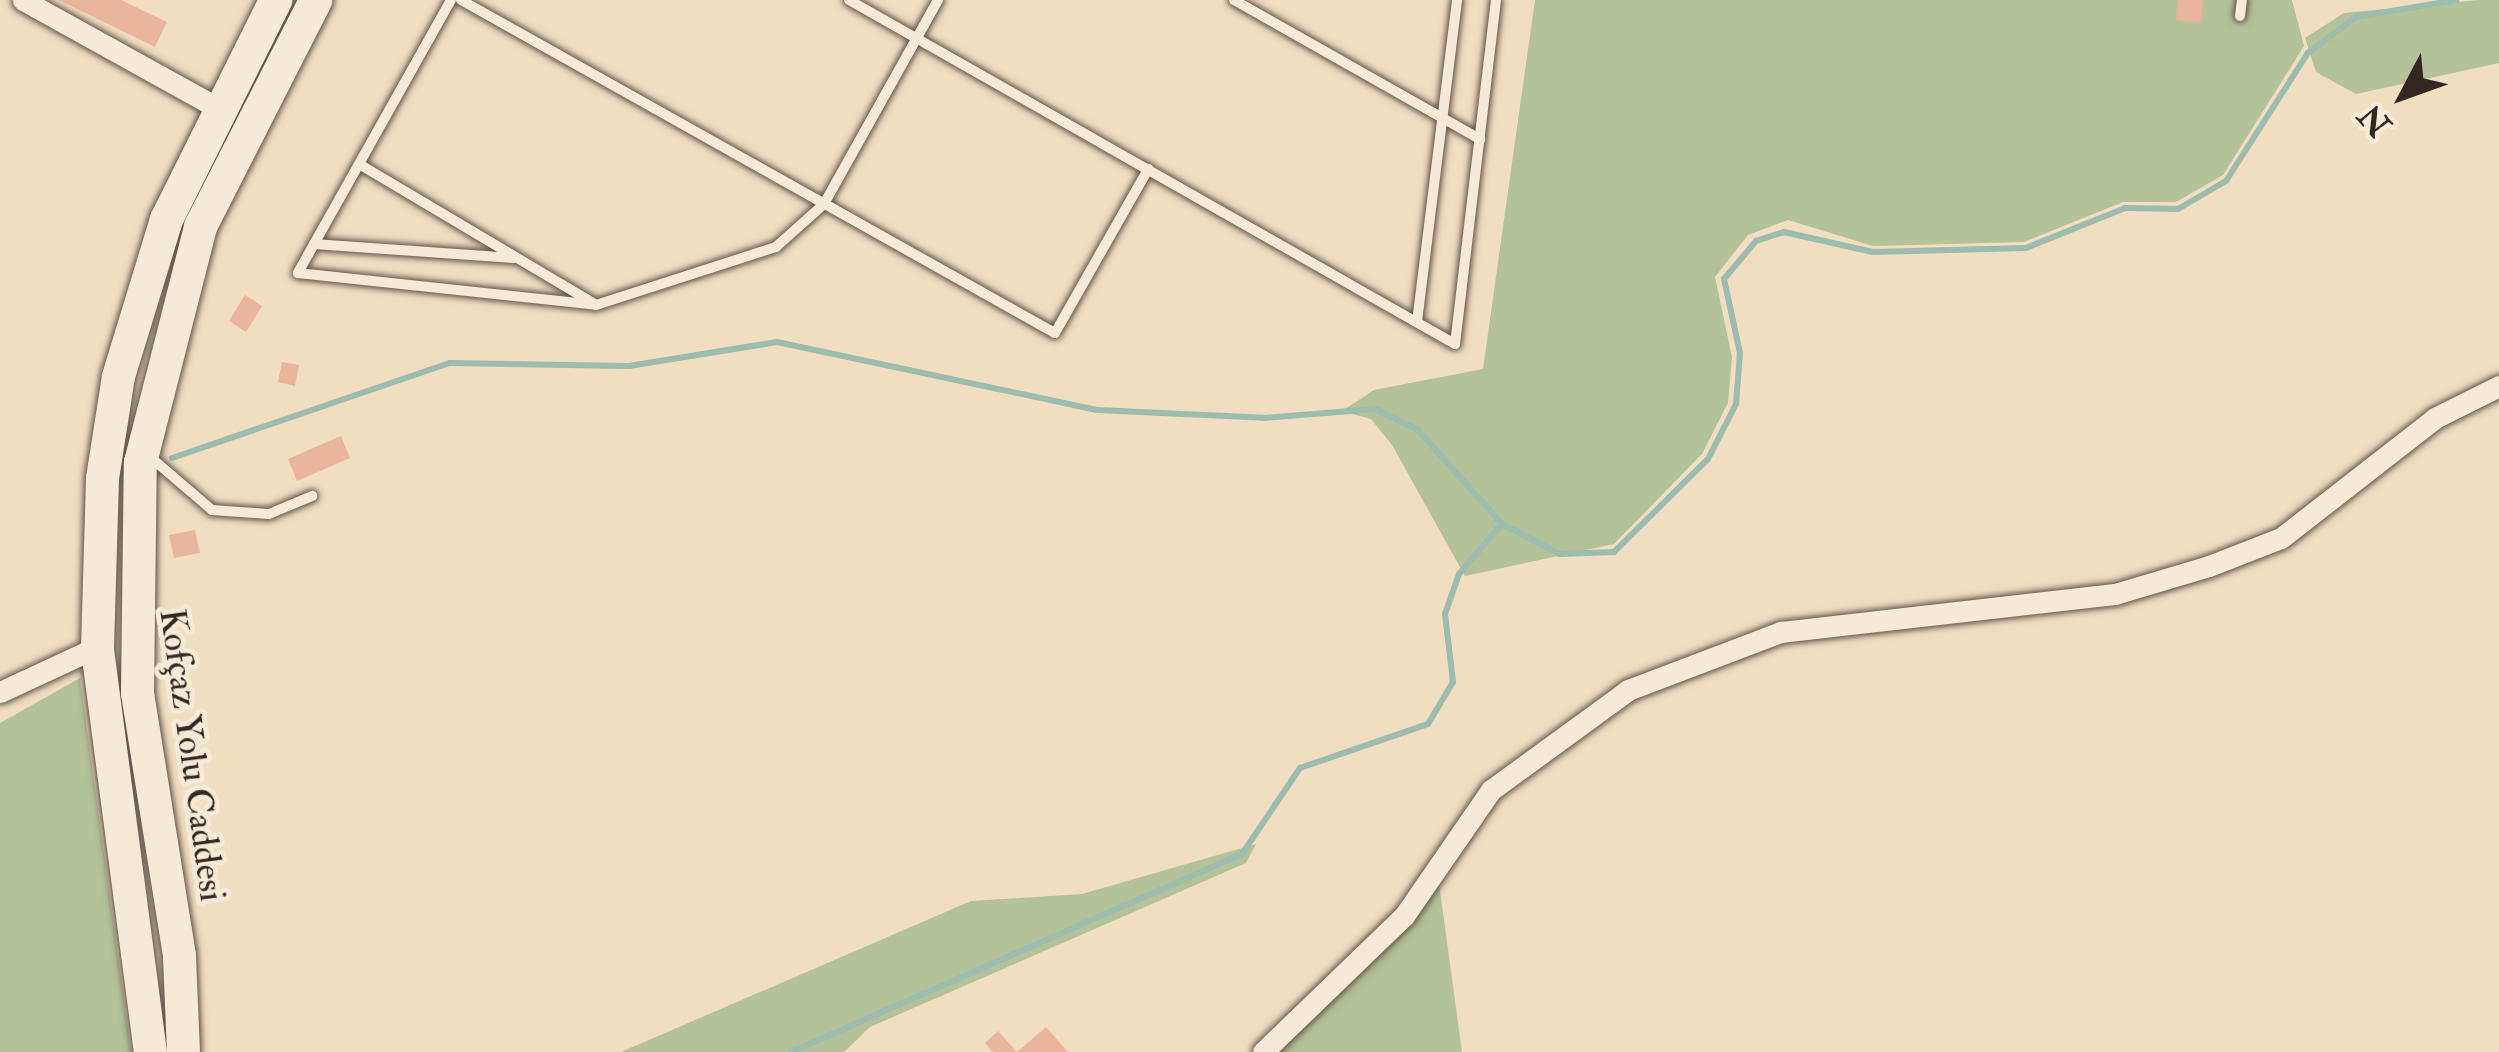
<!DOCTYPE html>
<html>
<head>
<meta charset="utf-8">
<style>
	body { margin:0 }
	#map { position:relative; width:2499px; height:1052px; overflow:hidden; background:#f1ddc0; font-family:"IM FELL Double Pica",serif }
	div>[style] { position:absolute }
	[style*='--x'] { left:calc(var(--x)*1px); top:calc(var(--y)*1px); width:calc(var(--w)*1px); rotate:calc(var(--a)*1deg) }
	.green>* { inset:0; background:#b3c298 }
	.stream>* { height:6px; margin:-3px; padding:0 3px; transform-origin:3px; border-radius:3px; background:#9bbcae }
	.building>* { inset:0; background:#ebb49c }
	.roads { filter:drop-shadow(0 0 3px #62544a) drop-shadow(0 0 3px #62544a) }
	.lane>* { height:10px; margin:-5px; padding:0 5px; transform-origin:5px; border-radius:5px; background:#f6e9d6 }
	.street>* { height:21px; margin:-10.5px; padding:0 10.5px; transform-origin:10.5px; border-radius:10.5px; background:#f6e9d6 }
	.secondary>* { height:33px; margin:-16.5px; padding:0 16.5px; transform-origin:16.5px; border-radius:16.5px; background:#f6e9d6 }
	span { translate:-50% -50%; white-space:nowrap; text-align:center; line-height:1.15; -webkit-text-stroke:10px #f6e9d6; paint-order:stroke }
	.street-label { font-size:36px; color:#332722 }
	.north { position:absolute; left:2343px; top:36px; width:120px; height:120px; -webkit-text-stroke:9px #f6e9d6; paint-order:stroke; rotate:229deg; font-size:33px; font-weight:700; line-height:48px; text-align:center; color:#332722 }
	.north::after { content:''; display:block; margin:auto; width:42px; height:54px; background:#332722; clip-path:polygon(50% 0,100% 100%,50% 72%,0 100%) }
</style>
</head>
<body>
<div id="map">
	<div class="green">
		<i style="clip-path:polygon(1535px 0,2292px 0,2304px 46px,2223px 175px,2176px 202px,2123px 202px,2024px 242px,1873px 246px,1788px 220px,1748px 235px,1715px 277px,1732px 357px,1728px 403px,1702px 454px,1614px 544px,1465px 576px,1392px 445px,1371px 419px,1342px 411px,1374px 390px,1483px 369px)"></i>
		<i style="clip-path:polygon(2479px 0,2499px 0,2499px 63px,2356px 94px,2316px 72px,2305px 38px,2344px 13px)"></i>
		<i style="clip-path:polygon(80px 678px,131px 1052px,0 1052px,0 723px)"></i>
		<i style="clip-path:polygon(1256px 844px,1246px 863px,870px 1027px,844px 1052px,621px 1052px,971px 901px,1082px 894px)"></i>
		<i style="clip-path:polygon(1438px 876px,1462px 1052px,1276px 1052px)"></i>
	</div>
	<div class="stream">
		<i style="--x:172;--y:458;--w:294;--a:-18.9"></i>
		<i style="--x:450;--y:363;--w:179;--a:1"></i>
		<i style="--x:629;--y:366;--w:150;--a:-9.2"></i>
		<i style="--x:777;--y:342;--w:327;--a:12"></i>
		<i style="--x:1097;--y:410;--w:167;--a:2.7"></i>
		<i style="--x:1264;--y:418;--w:111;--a:-4.6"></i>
		<i style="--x:1375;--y:409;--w:48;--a:26"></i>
		<i style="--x:1418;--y:430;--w:126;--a:48.2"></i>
		<i style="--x:791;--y:1052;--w:493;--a:-23.7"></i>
		<i style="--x:1242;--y:854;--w:104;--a:-56"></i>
		<i style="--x:1300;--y:768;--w:135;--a:-19"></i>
		<i style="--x:1428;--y:724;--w:49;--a:-59.2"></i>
		<i style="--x:1453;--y:682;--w:68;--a:-96.7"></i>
		<i style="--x:1445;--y:614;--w:42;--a:-70.7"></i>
		<i style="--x:1459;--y:574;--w:66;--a:-49.3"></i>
		<i style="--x:1502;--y:524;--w:65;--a:27.3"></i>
		<i style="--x:1560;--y:554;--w:54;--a:-2.1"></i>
		<i style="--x:1614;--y:552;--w:132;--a:-44.7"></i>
		<i style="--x:1708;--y:459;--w:62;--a:-63"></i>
		<i style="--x:1736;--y:404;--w:51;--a:-85.5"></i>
		<i style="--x:1740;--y:353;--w:76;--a:-102.2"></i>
		<i style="--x:1724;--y:279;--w:50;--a:-49.9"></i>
		<i style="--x:1756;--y:241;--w:29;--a:-18"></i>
		<i style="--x:1784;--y:232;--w:91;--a:12.7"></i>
		<i style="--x:1873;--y:252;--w:153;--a:-1.5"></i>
		<i style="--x:2026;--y:248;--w:107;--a:-22"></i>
		<i style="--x:2125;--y:208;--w:53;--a:1.1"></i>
		<i style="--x:2178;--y:209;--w:56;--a:-30.3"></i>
		<i style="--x:2226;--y:181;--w:152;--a:-57.4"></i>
		<i style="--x:2308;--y:53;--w:60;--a:-36.9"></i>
		<i style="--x:2356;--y:17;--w:102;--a:-9.6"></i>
	</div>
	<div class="building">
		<i style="clip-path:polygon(59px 0,121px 0,167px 22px,155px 47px)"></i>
		<i style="clip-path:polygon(2178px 0,2203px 0,2201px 23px,2176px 20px)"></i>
		<i style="clip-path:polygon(245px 295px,262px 306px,246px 332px,229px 321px)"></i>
		<i style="clip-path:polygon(282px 362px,299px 365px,295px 386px,278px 382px)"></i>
		<i style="clip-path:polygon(341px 436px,350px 458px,297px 481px,288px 459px)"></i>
		<i style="clip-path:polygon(195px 530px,200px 553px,174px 558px,169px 535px)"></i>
		<i style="clip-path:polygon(1046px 1027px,1068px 1052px,993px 1052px,985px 1043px,998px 1031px,1017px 1052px)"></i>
	</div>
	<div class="roads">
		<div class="lane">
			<i style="--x:451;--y:0;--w:313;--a:119.3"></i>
			<i style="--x:298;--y:273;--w:300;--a:6.1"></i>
			<i style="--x:596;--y:305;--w:189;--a:-17.9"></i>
			<i style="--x:776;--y:247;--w:64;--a:-41.9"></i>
			<i style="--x:824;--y:204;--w:234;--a:-60.8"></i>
			<i style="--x:461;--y:0;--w:681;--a:29.28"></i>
			<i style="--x:1055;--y:333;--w:189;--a:-60.4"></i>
			<i style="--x:849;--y:0;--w:697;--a:29.58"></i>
			<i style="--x:1455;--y:344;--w:346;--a:-83.2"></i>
			<i style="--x:1234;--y:0;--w:283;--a:29.5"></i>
			<i style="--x:2240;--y:16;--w:16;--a:-83"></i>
			<i style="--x:359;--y:164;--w:272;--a:30.7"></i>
			<i style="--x:314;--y:244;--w:200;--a:4"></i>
			<i style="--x:1417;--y:322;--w:324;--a:-82.9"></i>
			<i style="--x:149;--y:456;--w:83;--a:40.6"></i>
			<i style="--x:212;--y:510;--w:57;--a:4"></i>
			<i style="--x:269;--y:514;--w:47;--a:-22.7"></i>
		</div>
		<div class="street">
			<i style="--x:23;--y:0;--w:218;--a:29"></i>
			<i style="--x:0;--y:692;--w:107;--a:-24.9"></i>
			<i style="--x:1263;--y:1052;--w:196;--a:-44"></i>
			<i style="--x:1404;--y:916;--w:153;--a:-55.4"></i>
			<i style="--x:1491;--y:790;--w:170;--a:-36.1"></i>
			<i style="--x:1628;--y:690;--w:164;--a:-20.8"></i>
			<i style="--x:1781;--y:632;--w:336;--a:-6.5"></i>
			<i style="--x:2115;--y:594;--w:98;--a:-16.6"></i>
			<i style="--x:2209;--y:566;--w:77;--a:-21.3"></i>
			<i style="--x:2281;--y:538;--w:195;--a:-37.9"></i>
			<i style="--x:2435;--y:418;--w:72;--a:-26.6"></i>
		</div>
		<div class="secondary">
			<i style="--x:150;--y:1052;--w:408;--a:-97.5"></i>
			<i style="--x:97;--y:647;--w:169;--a:-88.3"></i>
			<i style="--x:102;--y:478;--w:103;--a:-81.1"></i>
			<i style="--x:118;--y:376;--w:164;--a:-73"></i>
			<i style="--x:166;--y:219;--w:245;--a:-63.5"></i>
			<i style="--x:183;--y:1052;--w:97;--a:-92.4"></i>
			<i style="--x:179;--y:955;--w:266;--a:-99.1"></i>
			<i style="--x:137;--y:692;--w:230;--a:-89.3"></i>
			<i style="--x:140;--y:462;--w:244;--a:-75.7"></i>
			<i style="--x:200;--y:226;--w:254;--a:-63"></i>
		</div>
	</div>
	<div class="street-label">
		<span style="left:192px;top:755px;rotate:82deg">Kofçaz Yolu Caddesi</span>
	</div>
	<div class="north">N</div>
</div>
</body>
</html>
